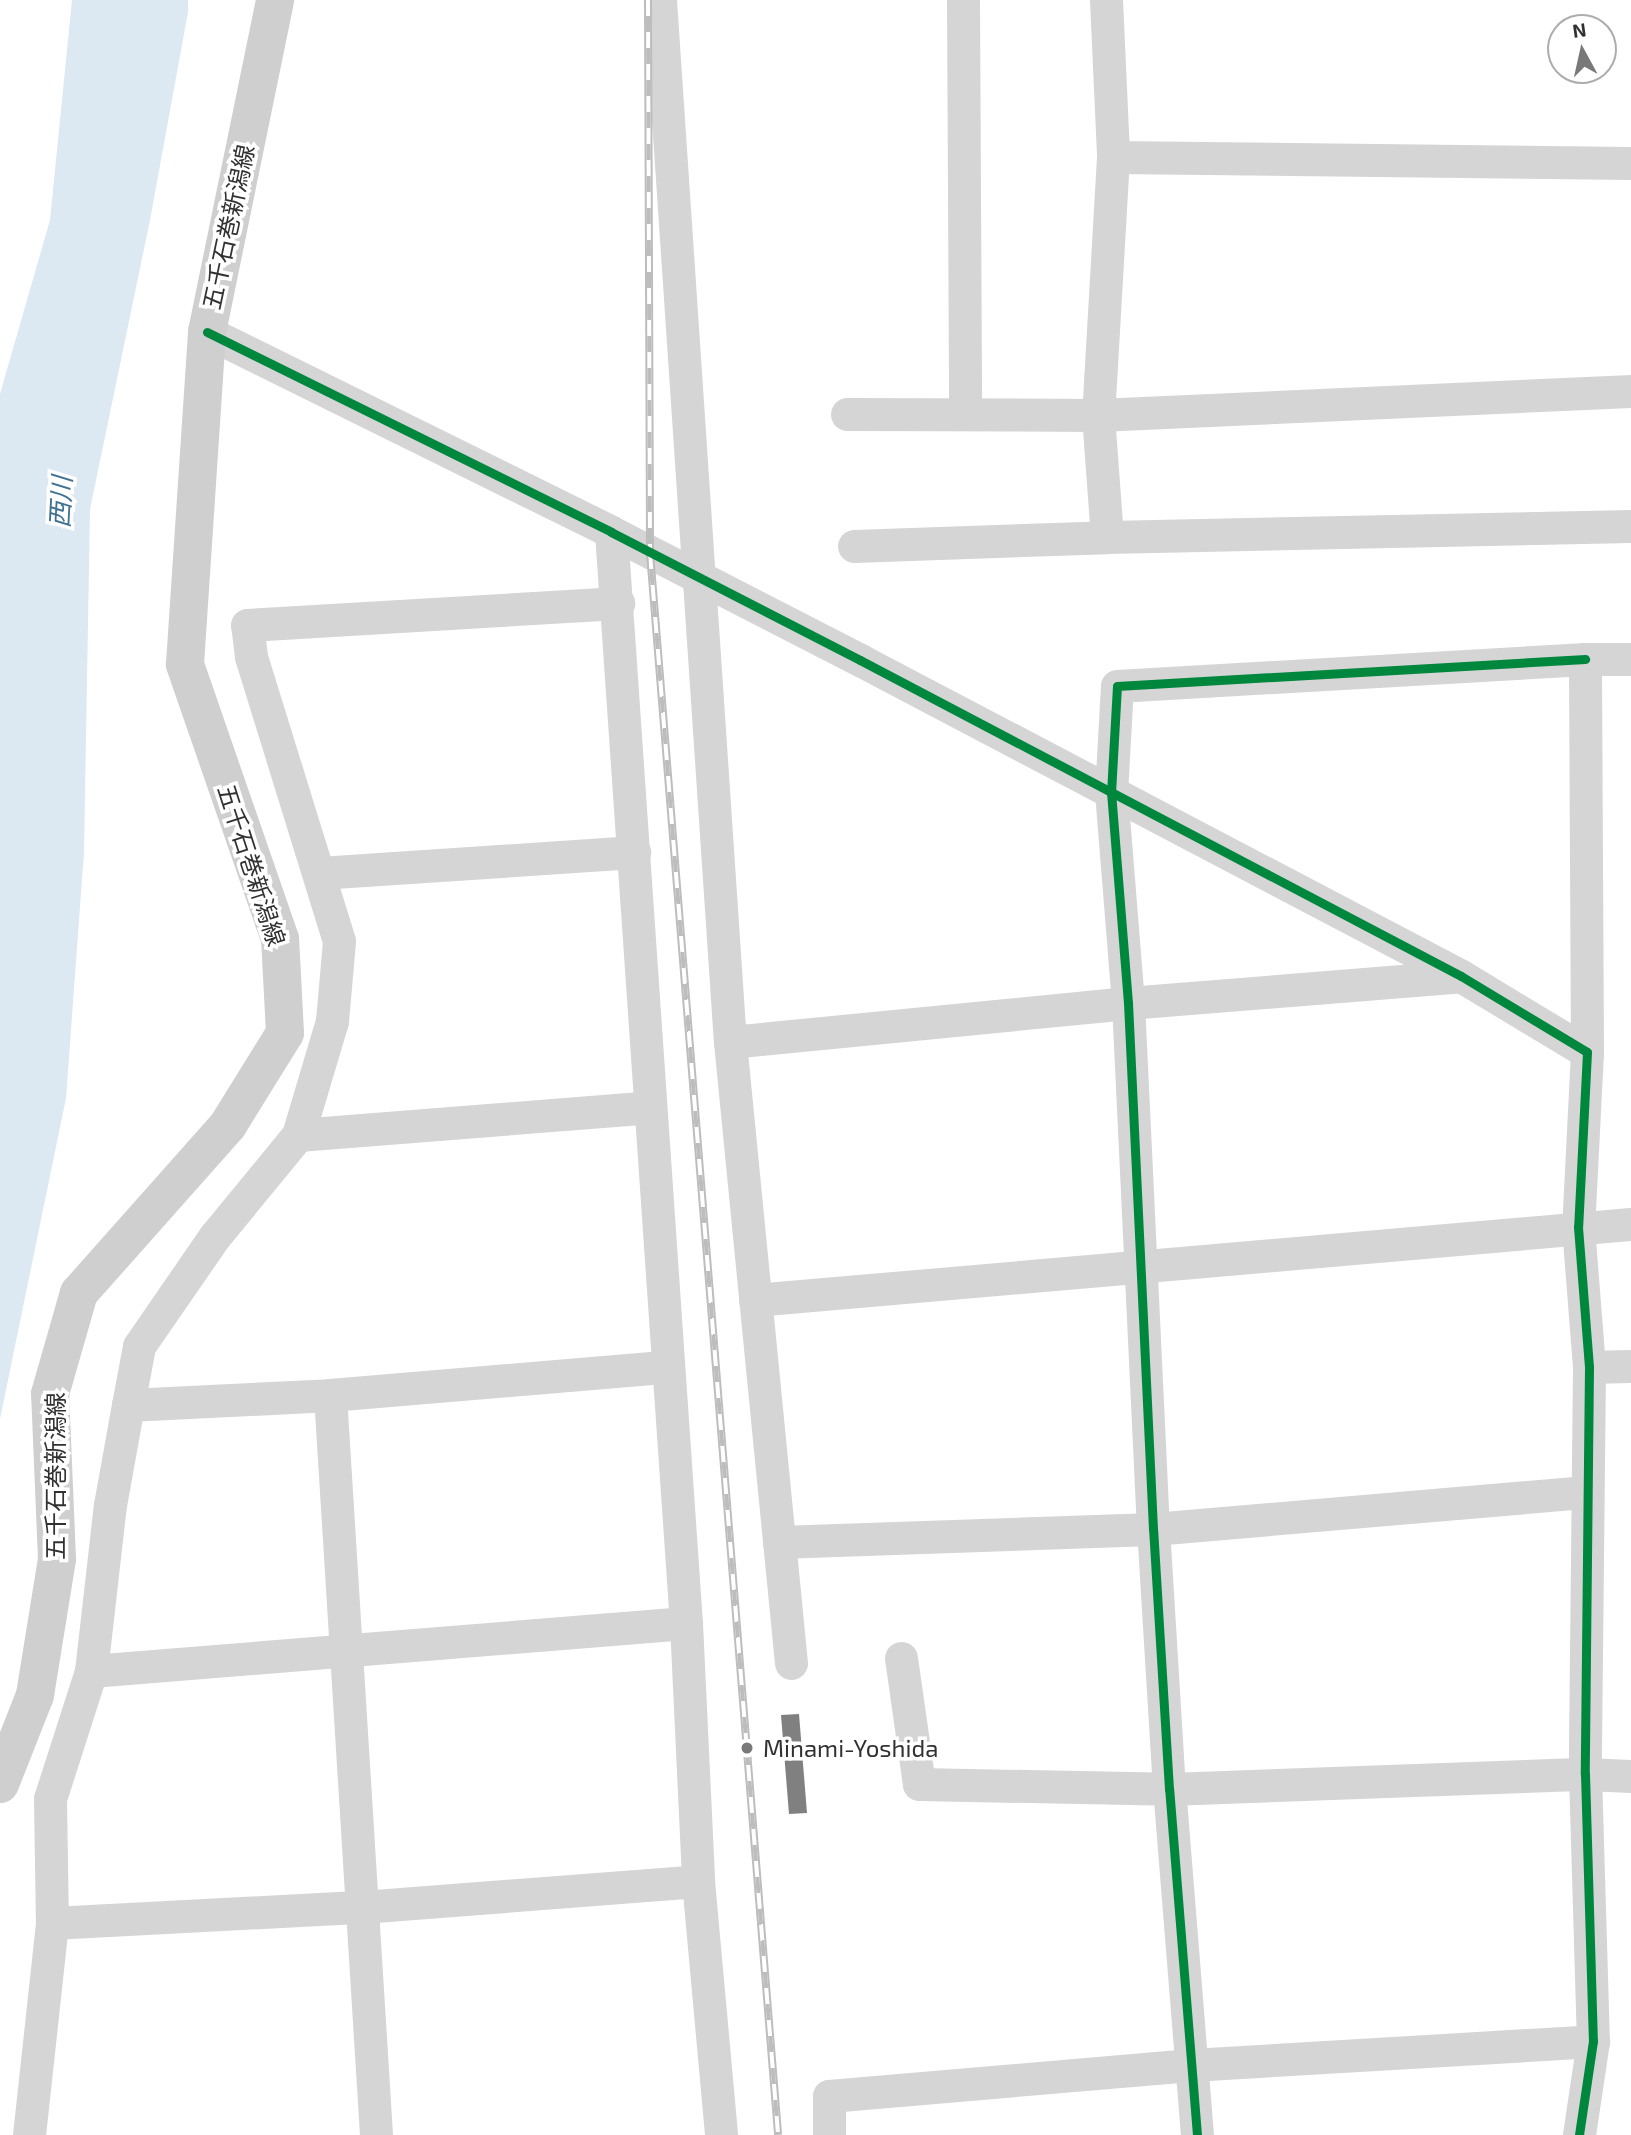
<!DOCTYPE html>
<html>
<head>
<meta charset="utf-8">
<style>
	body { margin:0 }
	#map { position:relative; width:1631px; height:2135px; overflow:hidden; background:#fff; font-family:"Exo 2","Noto Sans JP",sans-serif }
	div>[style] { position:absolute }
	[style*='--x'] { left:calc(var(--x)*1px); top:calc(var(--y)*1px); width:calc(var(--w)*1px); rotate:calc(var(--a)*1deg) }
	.water>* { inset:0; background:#dce9f2 }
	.building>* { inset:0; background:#808080 }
	.minor>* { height:33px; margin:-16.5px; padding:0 16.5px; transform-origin:16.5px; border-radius:16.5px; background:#d5d5d5 }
	.secondary>* { height:38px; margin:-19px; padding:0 19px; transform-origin:19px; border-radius:19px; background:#cfcfcf }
	.rail>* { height:8px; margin-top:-4px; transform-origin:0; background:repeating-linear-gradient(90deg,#fff 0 16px,#bdbdbd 0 32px); box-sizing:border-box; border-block:2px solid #bdbdbd }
	.cycleway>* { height:9px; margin:-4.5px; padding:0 4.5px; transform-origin:4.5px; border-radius:4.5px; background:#00873e }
	.dots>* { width:19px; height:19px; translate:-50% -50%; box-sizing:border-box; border:4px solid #fff; border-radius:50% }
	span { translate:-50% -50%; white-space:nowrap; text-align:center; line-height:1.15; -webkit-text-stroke:7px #fff; paint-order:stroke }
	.street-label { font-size:24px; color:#313131 }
	.poi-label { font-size:24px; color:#313131 }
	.left { translate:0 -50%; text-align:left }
	.water-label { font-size:26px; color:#407392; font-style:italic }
	.north { position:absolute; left:1547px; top:14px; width:70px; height:70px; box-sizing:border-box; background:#fff; border:2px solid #adadad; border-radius:50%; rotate:352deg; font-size:19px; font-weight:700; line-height:28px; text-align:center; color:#313131 }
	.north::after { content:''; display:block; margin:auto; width:24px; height:32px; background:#797979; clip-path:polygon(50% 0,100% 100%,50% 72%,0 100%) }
</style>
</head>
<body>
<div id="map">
	<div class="water">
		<i style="clip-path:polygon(72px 0,188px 0,188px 12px,150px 220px,90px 509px,84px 852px,66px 1098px,0 1419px,0 394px,50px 220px)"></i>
	</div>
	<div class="building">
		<i style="clip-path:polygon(799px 1714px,807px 1813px,789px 1814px,781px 1715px)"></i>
	</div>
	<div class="minor">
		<i style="--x:660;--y:0;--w:1044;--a:86.16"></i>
		<i style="--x:730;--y:1042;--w:624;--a:84.39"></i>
		<i style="--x:963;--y:0;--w:413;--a:89.7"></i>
		<i style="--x:1106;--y:0;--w:157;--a:87.4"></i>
		<i style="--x:1113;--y:157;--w:258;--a:93.3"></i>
		<i style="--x:1098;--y:415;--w:122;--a:85.8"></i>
		<i style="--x:1107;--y:537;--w:524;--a:-1.2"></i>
		<i style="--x:1113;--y:157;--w:518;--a:0.66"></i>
		<i style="--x:207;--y:332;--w:451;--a:26.3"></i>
		<i style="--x:611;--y:532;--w:280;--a:27.2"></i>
		<i style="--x:860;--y:660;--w:679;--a:27.73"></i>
		<i style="--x:1461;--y:976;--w:147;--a:31.1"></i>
		<i style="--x:1587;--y:1052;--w:175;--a:92.9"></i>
		<i style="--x:1578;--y:1227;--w:140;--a:85.5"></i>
		<i style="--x:1589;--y:1367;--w:407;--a:90.6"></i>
		<i style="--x:1585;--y:1774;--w:267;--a:88.3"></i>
		<i style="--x:1593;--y:2041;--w:95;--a:98.5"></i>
		<i style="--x:847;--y:414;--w:251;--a:0.2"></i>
		<i style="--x:1098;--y:415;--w:534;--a:-2.58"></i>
		<i style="--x:611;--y:532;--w:1094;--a:86.07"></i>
		<i style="--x:686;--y:1623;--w:258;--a:87.3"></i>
		<i style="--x:698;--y:1881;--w:255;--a:84.8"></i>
		<i style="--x:854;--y:546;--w:253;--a:-2"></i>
		<i style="--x:319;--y:873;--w:316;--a:-3.8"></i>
		<i style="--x:730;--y:1042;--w:400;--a:-5.6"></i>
		<i style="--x:1128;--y:1003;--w:334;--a:-4.6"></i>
		<i style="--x:1587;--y:1052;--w:393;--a:-90.3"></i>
		<i style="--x:1585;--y:659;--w:46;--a:0"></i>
		<i style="--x:298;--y:1135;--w:119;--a:-73.4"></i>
		<i style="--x:332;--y:1021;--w:80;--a:-85"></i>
		<i style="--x:339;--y:941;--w:298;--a:-107.2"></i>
		<i style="--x:251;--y:656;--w:31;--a:-97"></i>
		<i style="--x:247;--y:625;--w:372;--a:-3.4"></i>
		<i style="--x:755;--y:1300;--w:879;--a:-4.96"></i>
		<i style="--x:1589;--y:1367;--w:42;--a:-1.4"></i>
		<i style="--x:330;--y:1395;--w:741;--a:86.44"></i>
		<i style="--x:128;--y:1405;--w:60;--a:-79.4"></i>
		<i style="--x:139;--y:1346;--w:134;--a:-55.4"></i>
		<i style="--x:215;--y:1236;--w:131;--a:-50.6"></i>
		<i style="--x:298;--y:1135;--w:353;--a:-4.5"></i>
		<i style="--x:779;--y:1542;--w:374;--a:-2"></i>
		<i style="--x:1153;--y:1529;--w:435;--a:-4.9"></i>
		<i style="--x:686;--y:1623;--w:597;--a:175.39"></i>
		<i style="--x:91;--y:1671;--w:134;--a:107.8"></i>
		<i style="--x:50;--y:1799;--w:124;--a:89.1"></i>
		<i style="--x:52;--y:1923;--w:310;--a:-3"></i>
		<i style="--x:362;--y:1907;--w:337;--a:-4.4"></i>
		<i style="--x:901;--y:1658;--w:127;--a:81.9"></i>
		<i style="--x:919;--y:1784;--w:250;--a:1.1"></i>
		<i style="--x:1169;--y:1789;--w:416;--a:-2.1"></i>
		<i style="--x:1585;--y:1774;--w:46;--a:2.5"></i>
		<i style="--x:91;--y:1671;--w:167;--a:-83.5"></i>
		<i style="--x:110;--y:1505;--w:102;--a:-79.8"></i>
		<i style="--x:128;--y:1405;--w:202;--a:-2.8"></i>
		<i style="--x:330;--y:1395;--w:337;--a:-4.8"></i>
		<i style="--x:29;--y:2135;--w:213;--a:-83.8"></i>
		<i style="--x:829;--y:2135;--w:39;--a:-90"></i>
		<i style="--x:829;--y:2096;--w:363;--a:-4.9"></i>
		<i style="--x:1191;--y:2065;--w:403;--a:-3.4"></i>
		<i style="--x:1197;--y:2135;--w:347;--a:-94.6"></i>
		<i style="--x:1169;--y:1789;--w:260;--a:-93.5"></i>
		<i style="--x:1153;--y:1529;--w:527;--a:-92.72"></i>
		<i style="--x:1128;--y:1003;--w:211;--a:-94.6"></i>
		<i style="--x:1111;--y:793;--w:107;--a:-86.8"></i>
		<i style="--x:1117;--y:686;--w:469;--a:-3.3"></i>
	</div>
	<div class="secondary">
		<i style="--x:0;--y:1784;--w:96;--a:-68.5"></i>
		<i style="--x:35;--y:1695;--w:138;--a:-80.8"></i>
		<i style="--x:57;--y:1559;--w:165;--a:-92.4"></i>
		<i style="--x:50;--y:1394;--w:105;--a:-74"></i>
		<i style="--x:79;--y:1293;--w:225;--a:-48.4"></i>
		<i style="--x:228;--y:1125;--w:108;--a:-58.2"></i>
		<i style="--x:285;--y:1033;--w:94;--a:-93"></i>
		<i style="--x:280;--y:939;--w:291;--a:-109.1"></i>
		<i style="--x:185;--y:664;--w:333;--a:-86.2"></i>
		<i style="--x:207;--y:332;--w:339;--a:-78.4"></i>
	</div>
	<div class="rail">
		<i style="--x:648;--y:0;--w:553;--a:89.79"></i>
		<i style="--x:650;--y:553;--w:1587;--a:85.37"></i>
	</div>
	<div class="cycleway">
		<i style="--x:207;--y:332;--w:451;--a:26.3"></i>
		<i style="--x:611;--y:532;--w:280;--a:27.2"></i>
		<i style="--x:860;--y:660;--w:679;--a:27.73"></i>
		<i style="--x:1461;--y:976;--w:147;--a:31.1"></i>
		<i style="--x:1587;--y:1052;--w:175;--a:92.9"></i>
		<i style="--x:1578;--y:1227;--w:140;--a:85.5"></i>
		<i style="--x:1589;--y:1367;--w:407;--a:90.6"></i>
		<i style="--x:1585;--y:1774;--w:267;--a:88.3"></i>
		<i style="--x:1593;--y:2041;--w:95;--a:98.5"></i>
		<i style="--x:1197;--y:2135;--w:347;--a:-94.6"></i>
		<i style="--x:1169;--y:1789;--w:260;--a:-93.5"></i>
		<i style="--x:1153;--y:1529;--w:527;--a:-92.72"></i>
		<i style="--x:1128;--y:1003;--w:211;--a:-94.6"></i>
		<i style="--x:1111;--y:793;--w:107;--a:-86.8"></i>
		<i style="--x:1117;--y:686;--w:469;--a:-3.3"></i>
	</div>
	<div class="dots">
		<i style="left:747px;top:1748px;background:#797979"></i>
	</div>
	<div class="street-label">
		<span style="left:228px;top:227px;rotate:-78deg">五千石巻新潟線</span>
		<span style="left:252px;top:865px;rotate:72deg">五千石巻新潟線</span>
		<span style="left:55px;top:1476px;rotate:-90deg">五千石巻新潟線</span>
	</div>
	<div class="poi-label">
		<span class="left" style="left:763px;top:1748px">Minami-Yoshida</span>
	</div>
	<div class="water-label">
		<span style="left:60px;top:502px;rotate:-87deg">西川</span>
	</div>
	<div class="north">N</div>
</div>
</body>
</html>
